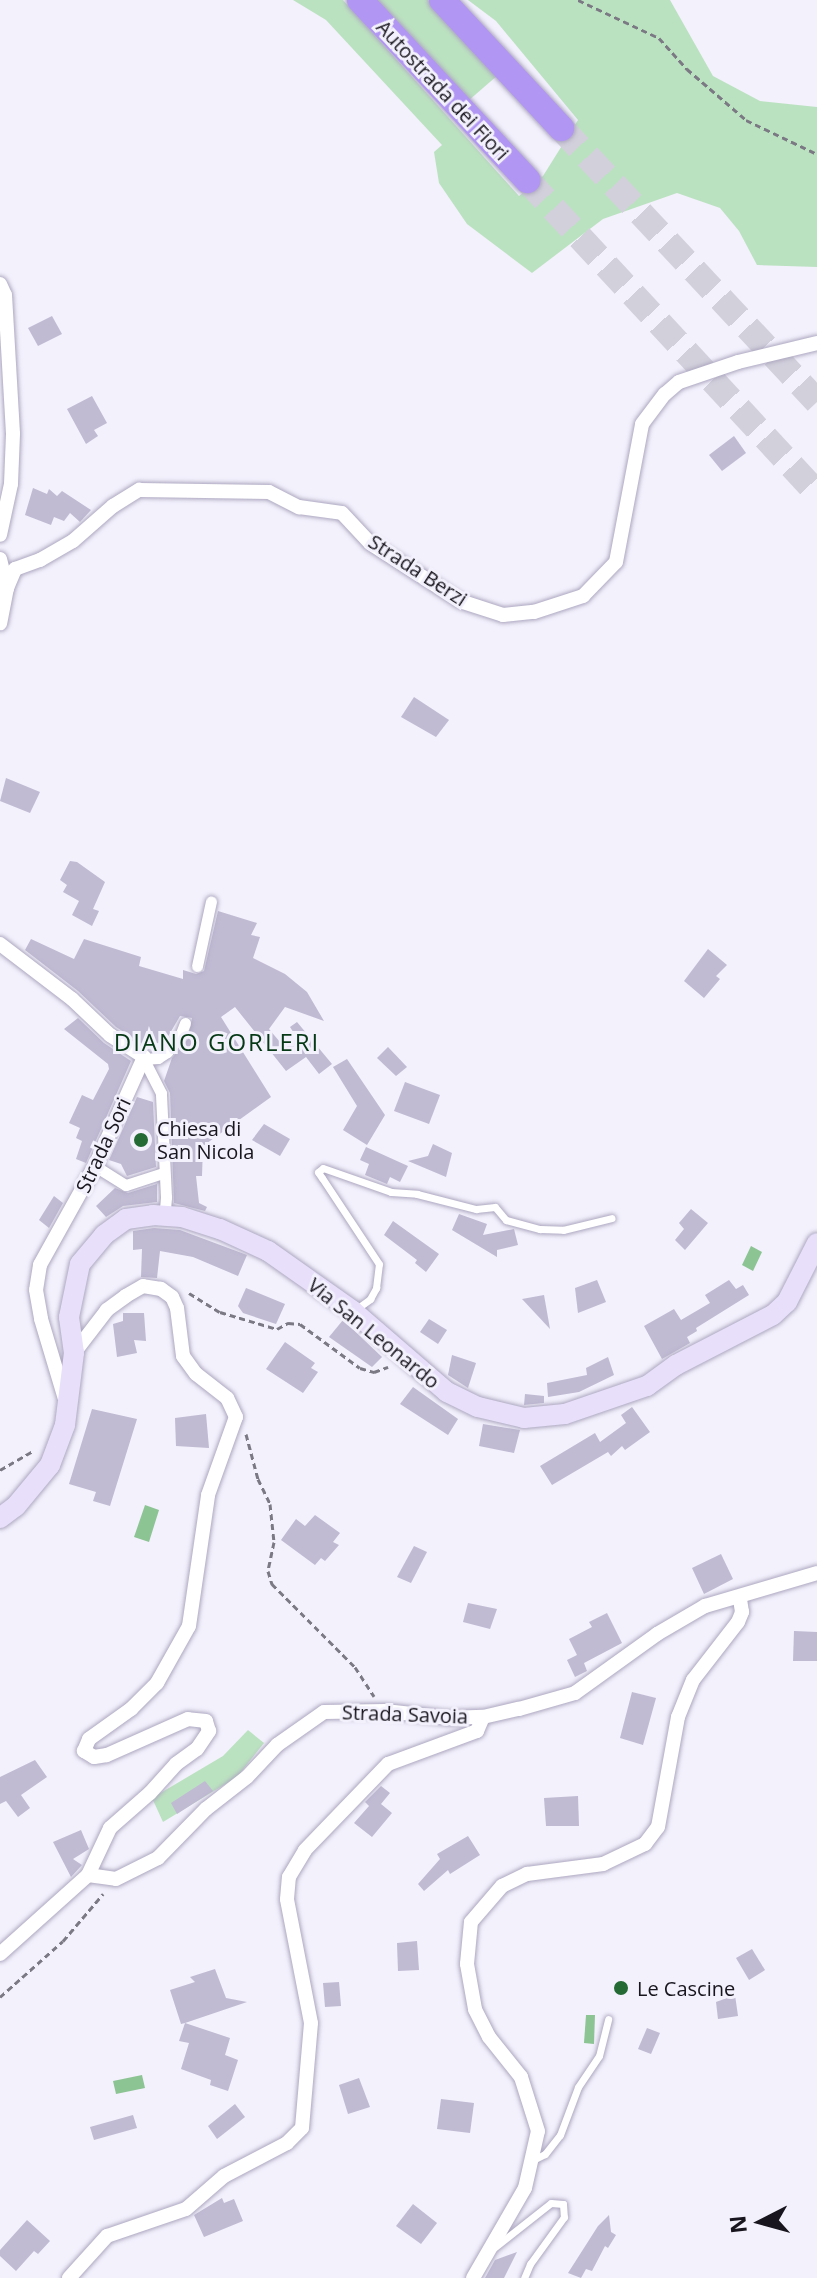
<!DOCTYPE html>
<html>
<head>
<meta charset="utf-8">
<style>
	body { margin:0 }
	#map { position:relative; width:817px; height:2278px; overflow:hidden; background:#f3f1fc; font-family:"Open Sans",sans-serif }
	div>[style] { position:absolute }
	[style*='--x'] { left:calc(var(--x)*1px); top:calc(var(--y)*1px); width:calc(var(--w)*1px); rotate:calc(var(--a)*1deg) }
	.green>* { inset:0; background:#bbe2c0 }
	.water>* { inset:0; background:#8cc494 }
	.building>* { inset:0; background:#c0bad3 }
	.motorway-tunnel>* { height:26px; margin-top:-13px; transform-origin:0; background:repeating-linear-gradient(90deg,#d2d0db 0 26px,transparent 0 39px) }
	.path>* { height:3px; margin-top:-1.5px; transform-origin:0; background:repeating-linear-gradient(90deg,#7b7983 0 6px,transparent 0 10px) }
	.roads { filter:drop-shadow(0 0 2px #ada7c0) drop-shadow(0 0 2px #ada7c0) }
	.service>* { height:7px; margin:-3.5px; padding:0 3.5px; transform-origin:3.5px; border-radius:3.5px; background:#fff }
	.pedestrian>* { height:11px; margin:-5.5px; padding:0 5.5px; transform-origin:5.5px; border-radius:5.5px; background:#fff }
	.minor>* { height:14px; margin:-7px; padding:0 7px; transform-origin:7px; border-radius:7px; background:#fff }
	.secondary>* { height:20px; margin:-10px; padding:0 10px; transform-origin:10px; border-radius:10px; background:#e8e0fb }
	.motorway>* { height:26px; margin:-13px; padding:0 13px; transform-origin:13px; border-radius:13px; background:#b296f3 }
	.dots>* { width:22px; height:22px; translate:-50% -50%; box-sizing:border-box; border:4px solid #f3f1fc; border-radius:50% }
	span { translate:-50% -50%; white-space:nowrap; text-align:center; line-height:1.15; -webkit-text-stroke:6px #f3f1fc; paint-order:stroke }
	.street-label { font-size:20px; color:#18151e }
	.poi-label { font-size:20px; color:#18151e }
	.left { translate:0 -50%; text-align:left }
	.quarter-label { font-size:24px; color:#063916; letter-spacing:2px }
	.north { position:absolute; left:721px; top:2182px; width:80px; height:80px; -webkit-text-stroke:6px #f3f1fc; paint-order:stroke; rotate:264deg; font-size:22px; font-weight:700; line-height:32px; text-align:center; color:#18151e }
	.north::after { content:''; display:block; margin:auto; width:28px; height:36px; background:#18151e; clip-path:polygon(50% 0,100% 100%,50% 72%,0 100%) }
</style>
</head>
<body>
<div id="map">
	<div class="green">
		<i style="clip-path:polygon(293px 0,343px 0,519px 196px,543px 176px,578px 120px,496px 21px,468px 0,670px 0,713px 76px,760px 101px,817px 107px,817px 267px,757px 265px,739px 231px,720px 208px,677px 193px,603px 219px,532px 273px,467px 224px,439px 183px,434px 152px,442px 145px,326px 20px)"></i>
		<i style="clip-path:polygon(376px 0,428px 0,498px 75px,468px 101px)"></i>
		<i style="clip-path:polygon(248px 1730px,264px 1743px,237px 1777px,163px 1822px,152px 1798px,223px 1756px)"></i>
	</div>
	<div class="water">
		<i style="clip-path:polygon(751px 1246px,762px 1252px,753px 1271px,742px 1265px)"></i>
		<i style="clip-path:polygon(145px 1505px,159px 1510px,149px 1542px,134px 1537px)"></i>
		<i style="clip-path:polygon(586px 2015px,595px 2015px,594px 2044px,584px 2043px)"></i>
		<i style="clip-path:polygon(142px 2075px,145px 2088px,116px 2094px,113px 2081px)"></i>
	</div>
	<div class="building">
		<i style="clip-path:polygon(52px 316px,62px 334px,38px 346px,28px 328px)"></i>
		<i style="clip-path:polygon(92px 396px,107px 423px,94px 430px,98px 436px,86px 444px,67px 409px)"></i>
		<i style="clip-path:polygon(734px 436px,746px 453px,722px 471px,709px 455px)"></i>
		<i style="clip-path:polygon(33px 488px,47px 494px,49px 489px,57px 496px,62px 491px,91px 510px,80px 522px,70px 513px,64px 521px,54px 517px,51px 525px,25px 515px)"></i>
		<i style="clip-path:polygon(414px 697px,449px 720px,436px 737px,401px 717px)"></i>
		<i style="clip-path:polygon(6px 778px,40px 792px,30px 813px,0 801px)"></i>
		<i style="clip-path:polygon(70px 861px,77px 862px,105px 882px,93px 909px,99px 911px,92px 926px,72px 915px,79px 901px,63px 892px,67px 885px,60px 880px)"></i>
		<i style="clip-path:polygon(218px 911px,257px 923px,251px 935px,260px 937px,253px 958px,285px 974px,307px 992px,324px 1021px,285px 1007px,269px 1029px,285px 1048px,297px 1038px,290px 1027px,297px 1022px,332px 1064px,319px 1074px,306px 1057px,286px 1071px,235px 1007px,221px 1017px,271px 1097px,203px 1146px,202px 1176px,196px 1176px,199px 1203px,207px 1207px,205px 1211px,174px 1203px,170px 1093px,164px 1081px,172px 1058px,188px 1039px,192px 1018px,180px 1016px,166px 1040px,147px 1047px,116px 1027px,78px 991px,25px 950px,31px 939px,74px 959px,84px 939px,141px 957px,139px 966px,183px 979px,183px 970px,196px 974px,204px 971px)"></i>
		<i style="clip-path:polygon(708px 949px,727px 965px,716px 976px,720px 979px,704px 998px,684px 981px)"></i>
		<i style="clip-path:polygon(78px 1018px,104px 1043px,131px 1061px,86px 1163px,76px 1159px,82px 1141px,76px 1138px,80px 1128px,69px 1123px,82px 1095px,93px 1100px,109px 1069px,108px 1064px,64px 1029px)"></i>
		<i style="clip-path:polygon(388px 1047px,407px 1067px,396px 1076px,377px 1058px)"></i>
		<i style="clip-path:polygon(347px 1059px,385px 1115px,367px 1145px,343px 1130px,357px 1106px,333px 1067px)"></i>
		<i style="clip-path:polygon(405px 1082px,440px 1095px,429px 1124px,394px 1111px)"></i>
		<i style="clip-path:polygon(137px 1097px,153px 1102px,156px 1167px,127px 1176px,121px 1164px,109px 1160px)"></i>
		<i style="clip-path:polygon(264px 1124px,290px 1139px,280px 1156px,252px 1140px)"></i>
		<i style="clip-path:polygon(433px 1144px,452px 1153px,446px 1177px,408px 1161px,428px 1156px)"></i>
		<i style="clip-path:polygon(366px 1147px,408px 1166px,400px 1182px,390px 1177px,387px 1184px,365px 1175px,369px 1164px,360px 1160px)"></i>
		<i style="clip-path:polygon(157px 1184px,157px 1202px,123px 1206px,106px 1217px,96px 1206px,115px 1188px,128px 1193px)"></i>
		<i style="clip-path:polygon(54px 1196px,63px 1203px,49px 1228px,39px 1220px)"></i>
		<i style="clip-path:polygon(691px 1209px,708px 1223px,685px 1250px,675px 1240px,684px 1229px,679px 1223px)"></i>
		<i style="clip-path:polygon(459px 1214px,487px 1224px,483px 1235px,514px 1229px,518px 1245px,497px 1250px,497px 1257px,452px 1230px)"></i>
		<i style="clip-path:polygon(393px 1221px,439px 1254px,426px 1272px,415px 1263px,417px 1260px,384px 1235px)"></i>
		<i style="clip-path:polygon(154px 1228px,180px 1230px,247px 1255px,238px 1276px,193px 1257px,160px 1251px,157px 1278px,141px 1277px,142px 1249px,133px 1250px,133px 1231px)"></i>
		<i style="clip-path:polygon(597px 1280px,606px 1302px,578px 1313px,575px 1288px)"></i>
		<i style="clip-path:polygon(729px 1280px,736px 1289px,743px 1285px,749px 1295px,696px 1328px,697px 1331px,687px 1337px,690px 1343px,662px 1359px,644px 1326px,674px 1309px,681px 1320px,710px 1303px,705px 1295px)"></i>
		<i style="clip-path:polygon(246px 1288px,285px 1304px,276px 1324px,243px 1313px,238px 1306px)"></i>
		<i style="clip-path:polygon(544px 1295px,550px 1329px,522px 1299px)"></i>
		<i style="clip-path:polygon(123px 1313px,144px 1313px,146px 1341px,134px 1340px,137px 1353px,117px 1357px,113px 1324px,123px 1321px)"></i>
		<i style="clip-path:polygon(429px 1319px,447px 1330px,438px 1344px,420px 1332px)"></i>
		<i style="clip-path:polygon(343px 1320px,382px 1357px,372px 1367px,329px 1337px)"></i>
		<i style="clip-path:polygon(285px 1342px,315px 1363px,311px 1368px,318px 1372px,303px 1393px,266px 1369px)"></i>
		<i style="clip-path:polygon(452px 1355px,476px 1363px,468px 1388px,448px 1375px)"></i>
		<i style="clip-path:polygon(608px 1357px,614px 1375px,579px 1392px,548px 1397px,547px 1383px,587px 1375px,586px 1368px)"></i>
		<i style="clip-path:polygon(413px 1387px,458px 1419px,448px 1435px,400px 1404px)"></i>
		<i style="clip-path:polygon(525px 1394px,544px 1396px,544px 1403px,524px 1405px)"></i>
		<i style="clip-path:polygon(632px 1407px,650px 1432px,625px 1450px,622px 1446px,611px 1456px,608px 1452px,552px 1485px,540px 1466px,595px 1433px,600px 1442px,626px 1423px,621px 1415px)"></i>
		<i style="clip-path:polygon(92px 1409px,137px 1419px,110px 1506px,93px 1501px,96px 1492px,69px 1484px)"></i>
		<i style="clip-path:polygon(206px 1414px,209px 1448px,176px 1446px,175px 1418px)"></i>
		<i style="clip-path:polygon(483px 1424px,520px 1430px,514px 1453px,479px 1446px)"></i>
		<i style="clip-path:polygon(315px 1515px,340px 1533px,333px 1542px,339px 1545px,325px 1561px,321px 1558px,315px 1565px,281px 1540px,296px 1519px,305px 1526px)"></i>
		<i style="clip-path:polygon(414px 1546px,427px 1552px,411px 1583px,397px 1577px)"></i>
		<i style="clip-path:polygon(721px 1554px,733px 1579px,704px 1594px,692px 1568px)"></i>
		<i style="clip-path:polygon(468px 1603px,497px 1609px,490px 1629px,463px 1622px)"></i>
		<i style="clip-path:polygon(607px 1613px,622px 1643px,584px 1663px,587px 1671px,575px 1677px,567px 1660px,577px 1655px,569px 1639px,592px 1627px,589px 1622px)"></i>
		<i style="clip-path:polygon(794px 1631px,817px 1632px,817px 1661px,793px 1661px)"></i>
		<i style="clip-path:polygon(632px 1692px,656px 1698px,643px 1745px,620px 1738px)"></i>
		<i style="clip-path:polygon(35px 1760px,47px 1777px,21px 1795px,30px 1808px,18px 1817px,6px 1801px,0 1804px,0 1777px)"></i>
		<i style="clip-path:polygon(205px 1781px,213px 1791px,177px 1814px,171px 1803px)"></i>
		<i style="clip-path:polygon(381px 1786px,390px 1793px,381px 1804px,392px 1813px,372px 1837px,354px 1823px,369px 1806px,365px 1802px)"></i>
		<i style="clip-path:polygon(578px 1796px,579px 1826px,546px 1826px,544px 1798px)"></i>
		<i style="clip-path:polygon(81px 1830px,89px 1849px,73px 1859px,82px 1865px,71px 1877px,53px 1842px)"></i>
		<i style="clip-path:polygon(468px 1836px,480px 1855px,450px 1874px,448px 1870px,424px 1891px,418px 1884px,440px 1859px,437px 1854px)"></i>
		<i style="clip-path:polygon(417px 1941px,419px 1970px,398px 1971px,397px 1943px)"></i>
		<i style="clip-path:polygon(752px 1949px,765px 1970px,749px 1980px,736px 1958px)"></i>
		<i style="clip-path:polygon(215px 1969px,226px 1998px,247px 2002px,185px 2023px,230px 2038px,225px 2055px,238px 2060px,228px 2091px,210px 2085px,211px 2080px,181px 2069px,189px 2043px,179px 2041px,185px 2023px,181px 2024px,170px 1990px,195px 1982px,190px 1977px)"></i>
		<i style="clip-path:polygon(339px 1982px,341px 2006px,325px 2007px,323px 1983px)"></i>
		<i style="clip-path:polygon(735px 1995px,738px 2016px,718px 2019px,716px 2002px)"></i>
		<i style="clip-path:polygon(647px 2028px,660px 2033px,651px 2054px,638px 2049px)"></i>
		<i style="clip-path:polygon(359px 2078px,370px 2107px,348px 2114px,339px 2085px)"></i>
		<i style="clip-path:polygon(441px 2099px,474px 2103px,470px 2133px,437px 2129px)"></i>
		<i style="clip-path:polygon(235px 2104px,245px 2117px,217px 2139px,208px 2126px)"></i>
		<i style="clip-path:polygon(133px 2115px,137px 2128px,94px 2140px,90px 2127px)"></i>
		<i style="clip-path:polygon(222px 2198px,224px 2203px,234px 2199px,243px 2221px,204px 2237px,194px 2215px)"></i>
		<i style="clip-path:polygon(413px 2204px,437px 2223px,421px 2244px,396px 2226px)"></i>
		<i style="clip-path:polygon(609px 2215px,611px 2232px,616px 2235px,608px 2248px,605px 2246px,592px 2271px,586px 2269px,581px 2278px,568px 2273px,598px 2226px)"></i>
		<i style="clip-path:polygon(27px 2220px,50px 2241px,38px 2254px,34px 2251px,16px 2271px,0 2256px,0 2250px)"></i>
		<i style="clip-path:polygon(517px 2252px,504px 2278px,485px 2278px,495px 2260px)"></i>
	</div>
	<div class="motorway-tunnel">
		<i style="--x:561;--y:128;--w:375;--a:46.9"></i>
		<i style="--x:527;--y:180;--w:427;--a:47.2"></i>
	</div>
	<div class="path">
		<i style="--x:578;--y:0;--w:89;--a:25.1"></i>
		<i style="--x:659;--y:38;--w:42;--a:47.9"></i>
		<i style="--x:687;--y:69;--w:78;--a:40.8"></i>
		<i style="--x:746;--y:120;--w:79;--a:25.6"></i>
		<i style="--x:189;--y:1293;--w:36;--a:32"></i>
		<i style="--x:220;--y:1312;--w:59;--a:16.6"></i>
		<i style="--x:277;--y:1329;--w:13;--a:-29"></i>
		<i style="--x:288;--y:1323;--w:12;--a:5"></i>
		<i style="--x:300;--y:1324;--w:74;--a:36.3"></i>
		<i style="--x:360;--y:1368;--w:15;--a:16"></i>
		<i style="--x:374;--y:1372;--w:15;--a:-20"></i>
		<i style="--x:246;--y:1434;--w:47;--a:75.1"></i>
		<i style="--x:258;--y:1479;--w:28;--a:64"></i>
		<i style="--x:270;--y:1504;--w:38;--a:84"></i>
		<i style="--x:274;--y:1542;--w:30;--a:102"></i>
		<i style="--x:268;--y:1571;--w:14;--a:73"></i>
		<i style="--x:272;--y:1584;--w:117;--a:45"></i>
		<i style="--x:355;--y:1667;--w:35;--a:57"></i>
		<i style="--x:0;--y:1470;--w:39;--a:-30"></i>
		<i style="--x:0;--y:1997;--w:84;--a:-41.6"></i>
		<i style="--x:63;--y:1941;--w:62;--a:-49.6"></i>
	</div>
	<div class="roads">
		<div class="service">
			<i style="--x:355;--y:1310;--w:19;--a:-36"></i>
			<i style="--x:370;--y:1299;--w:13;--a:-61"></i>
			<i style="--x:376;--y:1288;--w:24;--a:-83"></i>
			<i style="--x:379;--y:1264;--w:103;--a:-123.5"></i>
			<i style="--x:322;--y:1178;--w:7;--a:-124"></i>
			<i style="--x:318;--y:1172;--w:6;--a:-39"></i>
			<i style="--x:323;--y:1168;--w:72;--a:19.4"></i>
			<i style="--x:391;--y:1192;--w:26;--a:4"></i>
			<i style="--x:417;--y:1194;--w:61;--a:14.3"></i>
			<i style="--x:476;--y:1209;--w:19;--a:-6"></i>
			<i style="--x:495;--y:1207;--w:17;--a:50"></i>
			<i style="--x:506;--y:1220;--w:35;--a:15"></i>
			<i style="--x:540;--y:1229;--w:23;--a:2"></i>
			<i style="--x:563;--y:1230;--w:50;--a:-13.8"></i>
			<i style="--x:533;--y:2160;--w:13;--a:-27"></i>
			<i style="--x:545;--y:2154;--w:24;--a:-52"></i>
			<i style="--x:560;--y:2135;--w:51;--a:-69.4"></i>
			<i style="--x:578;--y:2087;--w:37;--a:-56"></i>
			<i style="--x:599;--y:2056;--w:38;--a:-76"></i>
			<i style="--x:495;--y:2247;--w:71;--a:-38.2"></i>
			<i style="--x:551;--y:2203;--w:12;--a:5"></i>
			<i style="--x:563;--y:2204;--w:13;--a:86"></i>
			<i style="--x:564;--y:2217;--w:58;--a:125.9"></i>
			<i style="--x:530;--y:2264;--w:15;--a:113"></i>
		</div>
		<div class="pedestrian">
			<i style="--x:197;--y:966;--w:66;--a:-77.8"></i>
			<i style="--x:95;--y:1166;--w:36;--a:32"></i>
			<i style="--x:126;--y:1185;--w:40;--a:-18"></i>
			<i style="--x:157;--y:1213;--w:9;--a:-27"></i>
			<i style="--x:165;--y:1209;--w:12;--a:-85"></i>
			<i style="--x:166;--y:1197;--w:104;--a:-92.8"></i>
			<i style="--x:161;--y:1093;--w:38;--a:-117"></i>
			<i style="--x:144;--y:1059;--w:14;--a:-4"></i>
			<i style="--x:158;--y:1058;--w:11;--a:-34"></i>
			<i style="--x:167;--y:1052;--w:21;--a:-51"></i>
			<i style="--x:180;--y:1036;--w:14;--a:-69"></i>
		</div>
		<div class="minor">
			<i style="--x:0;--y:284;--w:12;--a:66"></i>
			<i style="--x:5;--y:295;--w:139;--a:86.7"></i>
			<i style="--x:13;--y:434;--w:50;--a:92.3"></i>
			<i style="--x:11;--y:484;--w:52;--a:102.2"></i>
			<i style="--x:0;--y:559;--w:30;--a:76"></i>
			<i style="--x:7;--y:588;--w:36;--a:101"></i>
			<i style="--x:7;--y:588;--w:21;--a:-67"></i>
			<i style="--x:15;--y:569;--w:27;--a:-20"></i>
			<i style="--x:40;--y:560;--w:38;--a:-30"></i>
			<i style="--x:73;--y:541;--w:53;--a:-41.2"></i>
			<i style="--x:113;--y:506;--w:31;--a:-32"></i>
			<i style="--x:139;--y:490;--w:130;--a:0.9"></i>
			<i style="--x:269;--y:492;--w:34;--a:27"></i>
			<i style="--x:299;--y:507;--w:43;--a:7.9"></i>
			<i style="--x:342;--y:513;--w:41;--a:47"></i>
			<i style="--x:370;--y:543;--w:107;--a:32.8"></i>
			<i style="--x:460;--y:601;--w:45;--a:18"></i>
			<i style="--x:503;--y:615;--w:31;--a:-6"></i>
			<i style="--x:534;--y:612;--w:52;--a:-18.1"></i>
			<i style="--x:583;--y:596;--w:47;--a:-45.9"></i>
			<i style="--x:616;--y:562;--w:140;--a:-79.3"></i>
			<i style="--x:642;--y:424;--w:38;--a:-53"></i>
			<i style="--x:665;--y:394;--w:18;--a:-41"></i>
			<i style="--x:679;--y:382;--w:62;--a:-18.7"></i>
			<i style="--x:738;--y:362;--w:81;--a:-13.5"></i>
			<i style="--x:0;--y:944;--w:91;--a:37.4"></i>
			<i style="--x:72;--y:999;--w:52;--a:43.5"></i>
			<i style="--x:110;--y:1035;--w:40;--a:32.9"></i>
			<i style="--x:144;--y:1057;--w:120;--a:114.2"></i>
			<i style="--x:95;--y:1166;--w:113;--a:119.1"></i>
			<i style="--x:40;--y:1265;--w:25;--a:99"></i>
			<i style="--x:36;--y:1290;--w:29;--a:80"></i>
			<i style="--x:41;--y:1319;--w:84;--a:73.3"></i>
			<i style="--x:88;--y:1875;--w:28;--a:8"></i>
			<i style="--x:116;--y:1879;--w:47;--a:-26.6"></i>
			<i style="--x:158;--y:1858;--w:69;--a:-45.6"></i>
			<i style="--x:206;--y:1809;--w:52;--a:-38"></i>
			<i style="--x:247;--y:1777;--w:44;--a:-46.8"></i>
			<i style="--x:277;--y:1745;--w:57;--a:-35.1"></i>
			<i style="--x:324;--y:1712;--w:61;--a:-0.9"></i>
			<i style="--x:385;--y:1711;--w:63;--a:6.3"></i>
			<i style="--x:448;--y:1718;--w:35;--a:-2"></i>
			<i style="--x:483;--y:1717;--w:37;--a:-13"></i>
			<i style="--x:519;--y:1709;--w:58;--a:-15.9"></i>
			<i style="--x:575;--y:1693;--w:101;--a:-35.7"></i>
			<i style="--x:657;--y:1634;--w:56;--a:-30.3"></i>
			<i style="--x:705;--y:1606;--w:117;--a:-16.4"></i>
			<i style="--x:0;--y:1954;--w:118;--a:-41.9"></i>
			<i style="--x:88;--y:1875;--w:52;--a:-64.9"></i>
			<i style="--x:110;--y:1828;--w:53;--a:-41.2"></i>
			<i style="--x:150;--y:1793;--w:39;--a:-48"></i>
			<i style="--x:176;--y:1764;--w:26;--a:-36"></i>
			<i style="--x:197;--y:1749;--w:22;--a:-56"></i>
			<i style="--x:209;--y:1731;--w:10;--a:-107"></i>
			<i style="--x:206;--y:1721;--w:18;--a:-174"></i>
			<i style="--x:188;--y:1719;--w:89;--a:156"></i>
			<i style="--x:107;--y:1755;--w:13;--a:171"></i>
			<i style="--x:94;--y:1757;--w:12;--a:-149"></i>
			<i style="--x:84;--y:1751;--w:13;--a:-67"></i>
			<i style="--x:89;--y:1739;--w:52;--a:-35.5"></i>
			<i style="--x:131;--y:1709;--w:37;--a:-45"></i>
			<i style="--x:157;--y:1683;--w:65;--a:-60.7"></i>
			<i style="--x:189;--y:1626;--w:132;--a:-81.7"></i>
			<i style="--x:208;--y:1495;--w:83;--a:-70.3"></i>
			<i style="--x:236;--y:1417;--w:21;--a:-115"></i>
			<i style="--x:227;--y:1398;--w:39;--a:-142"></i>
			<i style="--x:196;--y:1374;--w:22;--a:-126"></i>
			<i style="--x:183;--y:1356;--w:48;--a:-97.1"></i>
			<i style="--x:177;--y:1308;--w:12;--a:-114"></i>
			<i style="--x:172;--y:1297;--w:14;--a:-144"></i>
			<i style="--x:161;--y:1289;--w:18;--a:-171"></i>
			<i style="--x:143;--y:1286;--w:20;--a:150"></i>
			<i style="--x:126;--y:1296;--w:24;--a:144"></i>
			<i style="--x:107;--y:1310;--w:54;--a:127.5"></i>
			<i style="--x:69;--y:2278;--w:57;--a:-47.9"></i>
			<i style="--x:107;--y:2236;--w:83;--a:-18.9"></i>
			<i style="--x:186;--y:2209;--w:50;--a:-41"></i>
			<i style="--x:224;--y:2176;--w:71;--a:-27.6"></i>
			<i style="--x:287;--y:2143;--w:21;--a:-45"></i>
			<i style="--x:302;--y:2128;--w:105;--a:-85.1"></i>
			<i style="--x:311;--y:2023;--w:126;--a:-101"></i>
			<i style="--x:287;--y:1899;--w:22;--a:-85"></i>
			<i style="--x:289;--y:1877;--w:31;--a:-59"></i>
			<i style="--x:305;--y:1850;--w:120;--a:-46"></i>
			<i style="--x:388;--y:1764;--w:95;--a:-20.3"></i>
			<i style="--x:477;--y:1731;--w:15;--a:-67"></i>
			<i style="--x:473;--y:2278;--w:104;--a:-60"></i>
			<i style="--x:525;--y:2188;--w:58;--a:-77.2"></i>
			<i style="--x:538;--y:2131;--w:57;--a:-107.5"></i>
			<i style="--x:521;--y:2077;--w:51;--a:-128.7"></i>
			<i style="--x:489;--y:2037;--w:31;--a:-117"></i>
			<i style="--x:475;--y:2009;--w:46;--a:-100.1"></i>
			<i style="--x:467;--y:1964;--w:42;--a:-84.6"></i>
			<i style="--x:471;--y:1922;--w:48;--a:-49.3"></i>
			<i style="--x:502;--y:1886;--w:28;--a:-26"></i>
			<i style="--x:527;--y:1874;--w:77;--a:-7.5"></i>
			<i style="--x:603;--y:1864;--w:47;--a:-25.5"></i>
			<i style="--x:645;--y:1844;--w:21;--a:-53"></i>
			<i style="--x:658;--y:1827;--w:112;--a:-79.7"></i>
			<i style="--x:678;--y:1717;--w:40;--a:-68"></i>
			<i style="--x:693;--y:1680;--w:73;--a:-52.2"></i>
			<i style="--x:738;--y:1622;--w:11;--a:-68"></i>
			<i style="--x:742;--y:1612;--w:13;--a:-99"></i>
		</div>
		<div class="secondary">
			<i style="--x:0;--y:1518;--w:20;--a:-37"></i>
			<i style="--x:16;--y:1506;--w:53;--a:-50.3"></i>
			<i style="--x:50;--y:1465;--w:43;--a:-69.4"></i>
			<i style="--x:65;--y:1425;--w:73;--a:-82.9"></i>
			<i style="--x:74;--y:1353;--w:36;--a:-98"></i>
			<i style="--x:69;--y:1317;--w:54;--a:-78.3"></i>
			<i style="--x:80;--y:1264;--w:38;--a:-50"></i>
			<i style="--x:104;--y:1235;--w:27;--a:-36"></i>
			<i style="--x:126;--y:1219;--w:27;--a:-8"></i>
			<i style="--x:153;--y:1215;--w:29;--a:4"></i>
			<i style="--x:182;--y:1217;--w:40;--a:18"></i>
			<i style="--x:220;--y:1229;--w:53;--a:24.6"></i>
			<i style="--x:268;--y:1251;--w:104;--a:35.2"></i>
			<i style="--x:353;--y:1311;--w:124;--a:40.8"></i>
			<i style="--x:447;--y:1392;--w:34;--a:26"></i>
			<i style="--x:478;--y:1407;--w:47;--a:13.4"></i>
			<i style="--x:524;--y:1418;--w:41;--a:-5.6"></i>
			<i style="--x:565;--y:1414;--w:87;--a:-18.9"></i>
			<i style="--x:647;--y:1386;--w:36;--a:-36"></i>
			<i style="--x:676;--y:1365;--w:109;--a:-27.3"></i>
			<i style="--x:773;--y:1315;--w:19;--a:-43"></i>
			<i style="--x:787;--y:1302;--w:66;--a:-63"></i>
		</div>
		<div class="motorway">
			<i style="--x:360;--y:0;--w:246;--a:47.1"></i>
			<i style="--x:442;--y:0;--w:175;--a:47.1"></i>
		</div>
	</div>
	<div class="dots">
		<i style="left:141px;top:1140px;background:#246a35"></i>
		<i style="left:621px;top:1988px;background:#246a35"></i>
	</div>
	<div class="street-label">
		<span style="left:443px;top:90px;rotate:47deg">Autostrada dei Fiori</span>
		<span style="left:418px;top:570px;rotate:33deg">Strada Berzi</span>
		<span style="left:103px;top:1145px;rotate:-65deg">Strada Sori</span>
		<span style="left:374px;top:1333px;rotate:39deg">Via San Leonardo</span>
		<span style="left:405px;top:1714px;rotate:2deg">Strada Savoia</span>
	</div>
	<div class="poi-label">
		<span class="left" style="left:157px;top:1140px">Chiesa di<br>San Nicola</span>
		<span class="left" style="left:637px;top:1988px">Le Cascine</span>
	</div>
	<div class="quarter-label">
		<span style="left:217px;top:1042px">DIANO GORLERI</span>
	</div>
	<div class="north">N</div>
</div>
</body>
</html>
